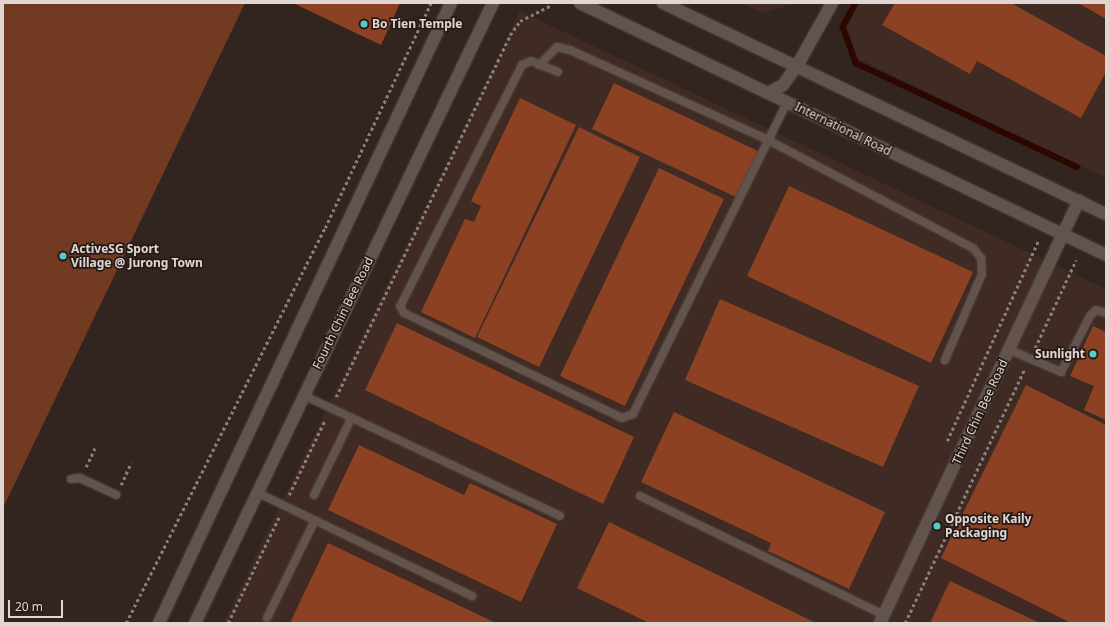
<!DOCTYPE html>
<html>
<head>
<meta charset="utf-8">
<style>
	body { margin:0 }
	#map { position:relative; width:1109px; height:626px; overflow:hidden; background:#32241f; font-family:"Noto Sans",sans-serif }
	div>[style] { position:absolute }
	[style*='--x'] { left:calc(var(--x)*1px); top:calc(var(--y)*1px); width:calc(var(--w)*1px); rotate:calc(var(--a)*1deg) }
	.built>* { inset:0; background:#3f2b23 }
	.green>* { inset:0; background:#733a22 }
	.stream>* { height:5.5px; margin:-2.75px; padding:0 2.75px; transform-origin:2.75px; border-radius:2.75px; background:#2b0700 }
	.building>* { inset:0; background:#8c4222 }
	.path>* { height:2.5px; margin-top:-1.25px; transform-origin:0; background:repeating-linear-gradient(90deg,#8b7f7b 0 3px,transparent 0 6px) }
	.roads { filter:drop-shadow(0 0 1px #4d423e) drop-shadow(0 0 1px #4d423e) }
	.service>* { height:8px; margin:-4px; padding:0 4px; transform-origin:4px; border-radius:4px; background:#62534d }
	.minor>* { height:12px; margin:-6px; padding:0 6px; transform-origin:6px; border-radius:6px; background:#62534d }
	.secondary>* { height:12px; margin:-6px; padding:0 6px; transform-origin:6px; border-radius:6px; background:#62534d }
	.dots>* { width:11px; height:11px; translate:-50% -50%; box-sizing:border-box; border:2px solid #281b16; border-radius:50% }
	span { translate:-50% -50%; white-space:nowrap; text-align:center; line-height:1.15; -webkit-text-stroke:3.5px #281b16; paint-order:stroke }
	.poi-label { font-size:12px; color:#e0d7d4; font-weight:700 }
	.left { translate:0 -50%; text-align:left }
	.right { translate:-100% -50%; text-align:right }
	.street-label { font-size:12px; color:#e0d7d4 }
	.frame { position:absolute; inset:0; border:4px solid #e0d7d4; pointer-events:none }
	.scale { position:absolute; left:8px; top:600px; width:55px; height:18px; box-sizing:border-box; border:2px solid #e0d7d4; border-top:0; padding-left:5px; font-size:12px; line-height:14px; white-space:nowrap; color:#e0d7d4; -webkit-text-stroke:3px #281b16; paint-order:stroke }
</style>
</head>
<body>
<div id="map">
	<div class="built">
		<i style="clip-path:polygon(740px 3px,795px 3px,762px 13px)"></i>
		<i style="clip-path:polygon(860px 3px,1106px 3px,1106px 178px,858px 59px,847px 27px)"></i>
		<i style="clip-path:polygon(520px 11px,1106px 289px,1106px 623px,223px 623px)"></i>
	</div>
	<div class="green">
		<i style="clip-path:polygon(3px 3px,245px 3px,3px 508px)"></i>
	</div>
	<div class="stream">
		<i style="--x:856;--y:3;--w:27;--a:118"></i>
		<i style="--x:843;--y:27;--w:38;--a:70"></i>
		<i style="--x:856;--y:63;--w:244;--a:25.2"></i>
	</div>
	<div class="building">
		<i style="clip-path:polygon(293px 3px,400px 3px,381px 45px)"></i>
		<i style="clip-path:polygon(895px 3px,1011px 3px,1106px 56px,1106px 72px,1081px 118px,977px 61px,970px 74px,882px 25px)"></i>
		<i style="clip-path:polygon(1078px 3px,1106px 3px,1106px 19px)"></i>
		<i style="clip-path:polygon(614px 83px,760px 152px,738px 198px,592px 129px)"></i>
		<i style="clip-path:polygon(520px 98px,576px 125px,475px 338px,421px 312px,465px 219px,474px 222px,481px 206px,471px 201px)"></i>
		<i style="clip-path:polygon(579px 127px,640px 157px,539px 367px,477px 337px)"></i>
		<i style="clip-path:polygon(659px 168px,724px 199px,625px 406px,560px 376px)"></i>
		<i style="clip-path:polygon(789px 186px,973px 272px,931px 363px,747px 276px)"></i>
		<i style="clip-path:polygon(720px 299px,919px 386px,883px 467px,685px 380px)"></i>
		<i style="clip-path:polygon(397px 323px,634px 437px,603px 504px,365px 390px)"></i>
		<i style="clip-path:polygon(1093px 326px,1106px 332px,1106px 420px,1084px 410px,1094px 386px,1070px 376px)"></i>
		<i style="clip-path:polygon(1026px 385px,1106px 425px,1106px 623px,1071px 623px,941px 558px)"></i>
		<i style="clip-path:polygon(674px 412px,885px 512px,849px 589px,768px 551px,771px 543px,641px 482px)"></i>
		<i style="clip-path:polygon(359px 445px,464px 495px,470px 483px,557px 524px,521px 602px,328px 510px)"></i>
		<i style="clip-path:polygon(609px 522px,814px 622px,813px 623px,649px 623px,577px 588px)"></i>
		<i style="clip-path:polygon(328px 543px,496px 623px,290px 623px)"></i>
		<i style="clip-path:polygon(950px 581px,1040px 623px,930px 623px)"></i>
	</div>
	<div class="path">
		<i style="--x:1035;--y:348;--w:97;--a:-65"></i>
		<i style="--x:336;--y:397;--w:402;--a:-64.3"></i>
		<i style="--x:510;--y:35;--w:17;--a:-54"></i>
		<i style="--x:520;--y:21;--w:35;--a:-27"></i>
		<i style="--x:947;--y:441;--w:220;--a:-65.5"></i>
		<i style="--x:86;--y:467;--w:23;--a:-65"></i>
		<i style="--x:121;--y:485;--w:24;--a:-66"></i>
		<i style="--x:289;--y:495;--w:83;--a:-64.4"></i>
		<i style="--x:126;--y:623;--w:442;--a:-63.3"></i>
		<i style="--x:325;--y:228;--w:249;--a:-64.8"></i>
		<i style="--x:228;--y:623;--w:118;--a:-64.3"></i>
		<i style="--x:905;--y:623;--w:280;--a:-64.8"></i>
	</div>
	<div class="roads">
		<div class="service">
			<i style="--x:539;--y:65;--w:25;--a:-45"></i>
			<i style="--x:557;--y:47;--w:13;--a:13"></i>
			<i style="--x:570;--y:50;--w:217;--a:24.4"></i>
			<i style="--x:768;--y:140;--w:232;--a:27.8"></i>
			<i style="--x:973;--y:248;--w:13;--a:51"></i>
			<i style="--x:981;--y:258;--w:16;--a:86"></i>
			<i style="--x:982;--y:274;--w:94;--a:113.3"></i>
			<i style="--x:558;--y:72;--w:29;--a:-158"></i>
			<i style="--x:531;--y:61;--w:10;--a:156"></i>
			<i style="--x:522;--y:65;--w:270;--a:116.8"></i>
			<i style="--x:400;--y:306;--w:8;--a:60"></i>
			<i style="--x:404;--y:313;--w:242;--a:25.7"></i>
			<i style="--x:622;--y:418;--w:12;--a:-20"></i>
			<i style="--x:633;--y:414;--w:348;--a:-63.7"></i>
			<i style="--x:1010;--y:350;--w:56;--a:23.3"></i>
			<i style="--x:1061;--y:372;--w:63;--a:-62.6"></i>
			<i style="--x:1090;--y:316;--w:8;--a:-45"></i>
			<i style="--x:1096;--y:310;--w:10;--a:17"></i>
			<i style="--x:303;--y:395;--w:284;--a:25.2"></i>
			<i style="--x:71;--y:479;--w:9;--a:-6"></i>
			<i style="--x:80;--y:478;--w:40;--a:25"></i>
			<i style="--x:256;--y:492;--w:240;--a:25.7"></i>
			<i style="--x:314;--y:495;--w:85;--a:-64"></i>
			<i style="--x:640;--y:496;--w:271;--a:26"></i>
			<i style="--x:267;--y:618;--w:109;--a:-63.9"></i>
		</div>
		<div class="minor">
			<i style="--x:768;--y:93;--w:17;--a:-28"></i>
			<i style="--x:783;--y:85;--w:24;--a:-54"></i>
			<i style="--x:797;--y:66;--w:72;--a:-60.9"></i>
			<i style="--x:159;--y:623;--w:685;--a:-64.78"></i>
			<i style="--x:195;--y:623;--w:688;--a:-64.33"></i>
			<i style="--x:880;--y:623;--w:467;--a:-64.8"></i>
		</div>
		<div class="secondary">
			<i style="--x:580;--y:3;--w:583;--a:25.6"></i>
			<i style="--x:663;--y:3;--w:491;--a:25.5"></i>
		</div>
	</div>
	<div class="dots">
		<i style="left:364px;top:24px;background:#53cdca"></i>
		<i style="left:63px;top:256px;background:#53cdca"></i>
		<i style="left:1093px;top:354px;background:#53cdca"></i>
		<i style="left:937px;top:526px;background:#53cdca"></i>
	</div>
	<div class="poi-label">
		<span class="left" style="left:372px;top:24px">Bo Tien Temple</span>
		<span class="left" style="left:71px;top:256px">ActiveSG Sport<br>Village @ Jurong Town</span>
		<span class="right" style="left:1085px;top:354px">Sunlight</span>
		<span class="left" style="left:945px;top:526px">Opposite Kaily<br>Packaging</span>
	</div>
	<div class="street-label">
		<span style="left:843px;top:129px;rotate:26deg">International Road</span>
		<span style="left:343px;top:313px;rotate:-64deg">Fourth Chin Bee Road</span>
		<span style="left:980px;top:412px;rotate:-65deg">Third Chin Bee Road</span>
	</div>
	<div class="frame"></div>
	<div class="scale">20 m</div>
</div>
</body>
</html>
